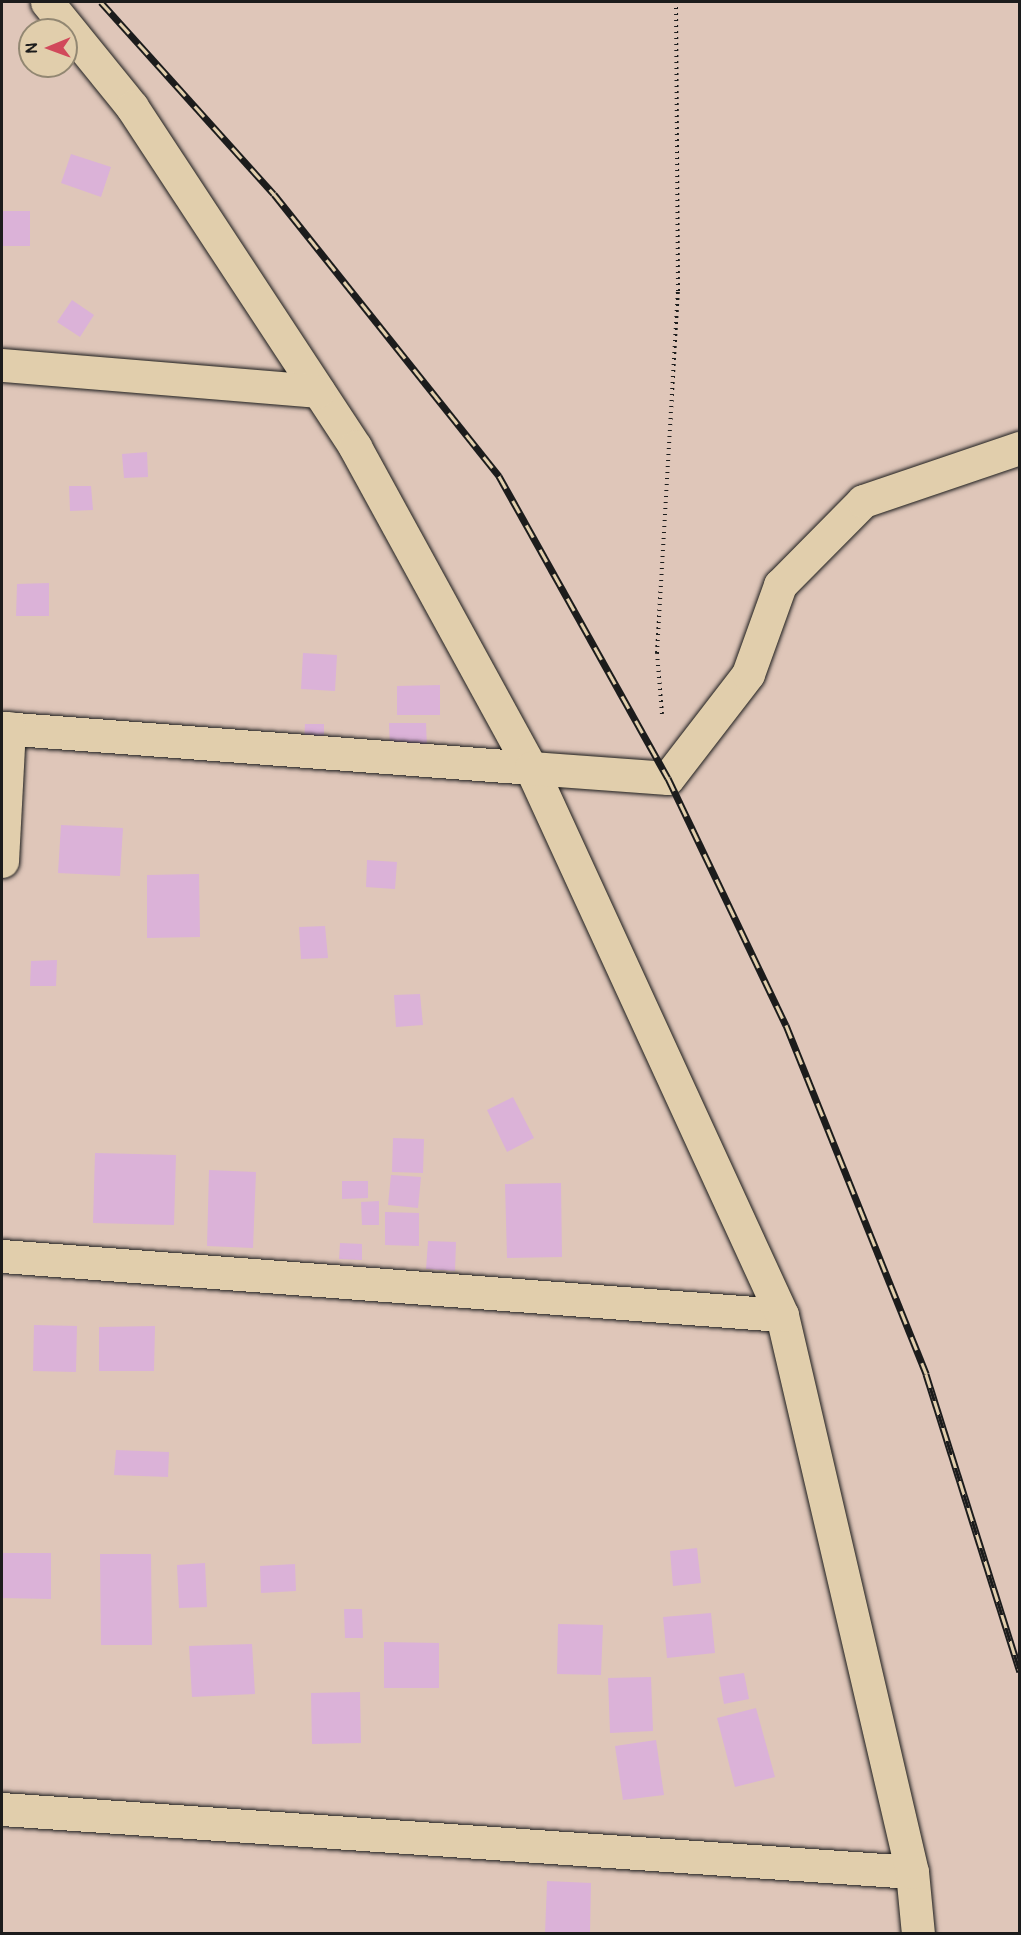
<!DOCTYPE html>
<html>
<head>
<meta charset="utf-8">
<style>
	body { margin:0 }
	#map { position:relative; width:1021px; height:1935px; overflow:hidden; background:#dfc6b9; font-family:Pangolin,sans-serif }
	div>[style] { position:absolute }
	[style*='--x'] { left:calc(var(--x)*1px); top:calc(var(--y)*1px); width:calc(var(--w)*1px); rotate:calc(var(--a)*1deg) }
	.building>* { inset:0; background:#dbb2d8 }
	.path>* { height:4px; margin-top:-2px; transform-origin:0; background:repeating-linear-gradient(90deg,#1c1c1c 0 1.5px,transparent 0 6px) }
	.roads { filter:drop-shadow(0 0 2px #1c1c1c) drop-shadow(0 0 2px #1c1c1c) }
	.minor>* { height:33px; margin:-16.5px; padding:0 16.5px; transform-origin:16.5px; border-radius:16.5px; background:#e1ceac }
	.rail>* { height:7px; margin-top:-3.5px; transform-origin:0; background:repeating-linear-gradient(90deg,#e1ceac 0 14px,#1c1c1c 0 28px); box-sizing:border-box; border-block:2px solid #1c1c1c }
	span { translate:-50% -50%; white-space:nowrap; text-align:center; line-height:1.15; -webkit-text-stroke:6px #e1ceac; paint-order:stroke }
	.frame { position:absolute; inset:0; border:3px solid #1c1c1c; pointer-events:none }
	.north { position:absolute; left:18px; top:18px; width:60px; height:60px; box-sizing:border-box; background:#e1ceac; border:2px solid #928772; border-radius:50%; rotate:269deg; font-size:16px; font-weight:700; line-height:24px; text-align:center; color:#1c1c1c }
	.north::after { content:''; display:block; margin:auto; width:21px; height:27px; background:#d1495b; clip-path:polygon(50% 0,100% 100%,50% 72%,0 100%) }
</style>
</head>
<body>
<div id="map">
	<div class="building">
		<i style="clip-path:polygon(71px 154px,111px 167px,101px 197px,61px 183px)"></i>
		<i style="clip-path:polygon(2px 211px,30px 211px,30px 246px,2px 246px)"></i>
		<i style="clip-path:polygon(72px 300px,94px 315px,80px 337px,57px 322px)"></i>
		<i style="clip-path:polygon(147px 452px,148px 477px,124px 478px,122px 454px)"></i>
		<i style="clip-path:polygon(69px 486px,91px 486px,93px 510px,70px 511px)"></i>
		<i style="clip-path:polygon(49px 583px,49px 616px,16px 616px,17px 584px)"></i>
		<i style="clip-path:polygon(303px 653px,337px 655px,335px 691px,301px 689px)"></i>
		<i style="clip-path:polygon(440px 685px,440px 715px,397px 715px,397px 686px)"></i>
		<i style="clip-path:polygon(389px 723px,426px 723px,427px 748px,390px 749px)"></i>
		<i style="clip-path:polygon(305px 724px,324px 724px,324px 743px,304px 742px)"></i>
		<i style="clip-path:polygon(61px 825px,123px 828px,120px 876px,58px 873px)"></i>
		<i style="clip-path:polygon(367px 860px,397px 862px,395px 889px,366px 887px)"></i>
		<i style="clip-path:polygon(199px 874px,200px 937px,147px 938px,147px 875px)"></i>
		<i style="clip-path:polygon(325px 926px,328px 958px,301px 959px,299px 927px)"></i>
		<i style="clip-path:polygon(57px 960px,56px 986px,30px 986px,31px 961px)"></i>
		<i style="clip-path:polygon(420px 994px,423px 1025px,396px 1027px,394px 995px)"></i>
		<i style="clip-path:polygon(513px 1097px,534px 1138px,507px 1152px,487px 1110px)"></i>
		<i style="clip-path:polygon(393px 1138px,424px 1139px,423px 1173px,392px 1172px)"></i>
		<i style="clip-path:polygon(95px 1153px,176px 1155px,174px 1225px,93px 1223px)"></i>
		<i style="clip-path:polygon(209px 1170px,256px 1172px,253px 1248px,207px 1246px)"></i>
		<i style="clip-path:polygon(391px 1175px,421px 1177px,418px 1208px,388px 1205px)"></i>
		<i style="clip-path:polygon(342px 1181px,368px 1181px,368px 1198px,342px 1199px)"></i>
		<i style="clip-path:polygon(561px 1183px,562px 1257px,507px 1258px,505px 1184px)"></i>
		<i style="clip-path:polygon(379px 1201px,379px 1225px,362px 1225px,361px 1202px)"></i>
		<i style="clip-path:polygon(385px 1212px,419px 1213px,419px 1246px,385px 1245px)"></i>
		<i style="clip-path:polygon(428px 1241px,456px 1242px,455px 1271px,426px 1269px)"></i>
		<i style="clip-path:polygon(340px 1243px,362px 1244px,362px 1260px,339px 1259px)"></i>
		<i style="clip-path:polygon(34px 1325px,77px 1326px,76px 1372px,33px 1371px)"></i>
		<i style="clip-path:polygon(155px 1326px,154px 1371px,99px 1371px,99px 1327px)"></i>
		<i style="clip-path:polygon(116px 1450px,169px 1452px,168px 1477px,114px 1475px)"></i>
		<i style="clip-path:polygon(697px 1548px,701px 1583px,673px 1586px,670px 1551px)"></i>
		<i style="clip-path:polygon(2px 1553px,51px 1553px,51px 1599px,2px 1598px)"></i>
		<i style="clip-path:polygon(100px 1554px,151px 1554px,152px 1645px,101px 1645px)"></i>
		<i style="clip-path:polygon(205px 1563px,207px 1607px,179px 1608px,177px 1565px)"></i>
		<i style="clip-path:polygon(295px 1564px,296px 1591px,261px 1593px,260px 1566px)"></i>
		<i style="clip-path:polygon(344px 1609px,362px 1609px,363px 1638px,345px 1638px)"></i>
		<i style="clip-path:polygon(711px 1613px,715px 1653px,667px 1658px,663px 1617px)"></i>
		<i style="clip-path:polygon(558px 1624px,603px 1625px,601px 1675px,557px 1674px)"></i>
		<i style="clip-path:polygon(384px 1642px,439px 1643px,439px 1688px,384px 1688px)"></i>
		<i style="clip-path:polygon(252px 1644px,255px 1694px,192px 1697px,189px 1646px)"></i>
		<i style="clip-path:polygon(744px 1673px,749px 1699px,724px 1704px,719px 1677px)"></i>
		<i style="clip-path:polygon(651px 1677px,653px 1731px,610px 1733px,608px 1678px)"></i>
		<i style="clip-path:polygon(360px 1692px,361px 1743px,312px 1744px,311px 1693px)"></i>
		<i style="clip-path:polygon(756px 1708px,775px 1777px,735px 1787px,717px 1718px)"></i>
		<i style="clip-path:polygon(656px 1740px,664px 1795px,623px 1800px,615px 1746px)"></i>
		<i style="clip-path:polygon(547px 1881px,591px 1883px,590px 1934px,545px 1934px)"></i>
	</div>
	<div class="path">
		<i style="--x:662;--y:714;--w:61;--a:-94.7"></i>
		<i style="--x:657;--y:653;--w:363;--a:-86.7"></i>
		<i style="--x:678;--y:291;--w:289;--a:-90.4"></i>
	</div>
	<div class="roads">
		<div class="minor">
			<i style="--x:47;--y:2;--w:135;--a:51"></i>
			<i style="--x:132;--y:107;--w:407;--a:56.7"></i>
			<i style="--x:355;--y:447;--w:366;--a:61.3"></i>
			<i style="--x:2;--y:365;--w:317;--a:4.7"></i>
			<i style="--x:2;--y:728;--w:531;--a:4.32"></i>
			<i style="--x:2;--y:861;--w:133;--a:-87"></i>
			<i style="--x:2;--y:1256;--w:782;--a:4.33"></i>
			<i style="--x:2;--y:1809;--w:912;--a:3.96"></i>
			<i style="--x:918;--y:1934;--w:62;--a:-95.5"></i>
			<i style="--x:912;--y:1872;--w:572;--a:-103.14"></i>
			<i style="--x:782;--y:1315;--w:602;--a:-114.65"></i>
			<i style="--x:531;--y:768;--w:137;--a:4.2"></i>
			<i style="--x:668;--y:778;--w:131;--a:-52.4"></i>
			<i style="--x:748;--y:674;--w:95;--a:-70.2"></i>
			<i style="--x:780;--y:585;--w:118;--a:-45.3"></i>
			<i style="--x:863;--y:501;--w:166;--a:-18.7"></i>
		</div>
	</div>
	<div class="rail">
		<i style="--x:101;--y:2;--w:258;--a:48"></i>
		<i style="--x:274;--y:194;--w:361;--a:51.4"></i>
		<i style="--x:499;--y:476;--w:346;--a:60.8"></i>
		<i style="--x:668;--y:778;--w:274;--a:64.5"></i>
		<i style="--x:786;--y:1025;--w:376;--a:68.1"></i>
		<i style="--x:926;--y:1374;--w:312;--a:72.5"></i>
	</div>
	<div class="frame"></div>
	<div class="north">N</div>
</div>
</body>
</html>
